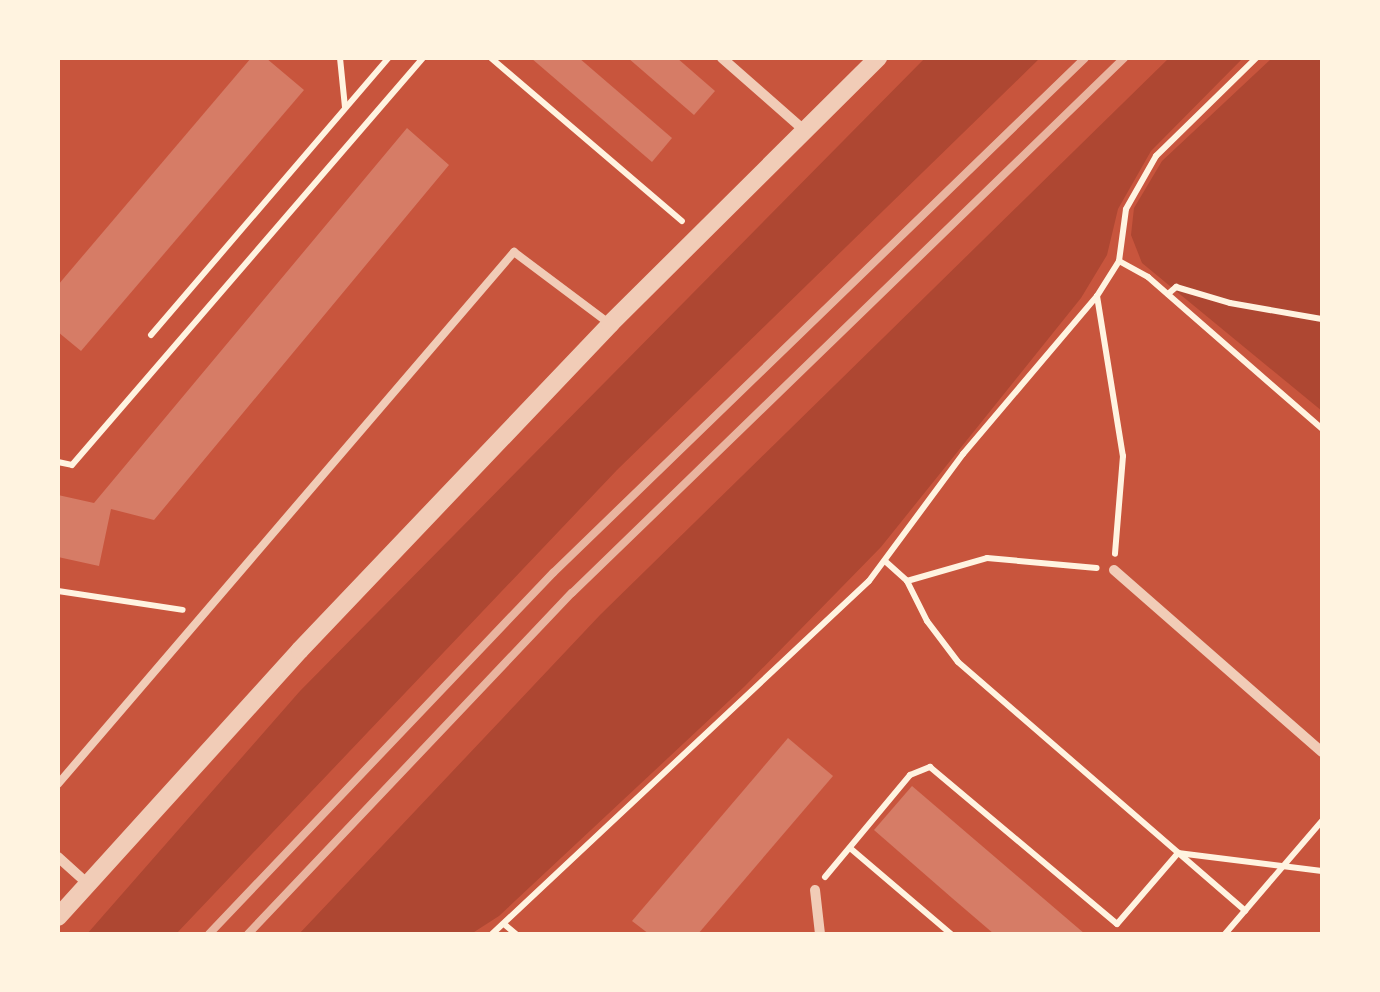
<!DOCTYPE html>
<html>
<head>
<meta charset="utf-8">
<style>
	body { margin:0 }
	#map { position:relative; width:1380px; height:992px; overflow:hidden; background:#c8553d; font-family:"PT Sans Narrow",sans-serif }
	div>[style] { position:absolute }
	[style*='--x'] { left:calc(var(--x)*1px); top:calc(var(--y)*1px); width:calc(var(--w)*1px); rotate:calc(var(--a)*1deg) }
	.green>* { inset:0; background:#ae4732 }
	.building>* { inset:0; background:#d67c66 }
	.path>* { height:6px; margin:-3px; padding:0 3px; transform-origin:3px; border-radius:3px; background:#fff3e0 }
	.service>* { height:8px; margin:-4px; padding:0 4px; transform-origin:4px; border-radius:4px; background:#f1ccb7 }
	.minor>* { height:10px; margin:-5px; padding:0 5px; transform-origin:5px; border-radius:5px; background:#f1ccb7 }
	.tertiary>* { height:18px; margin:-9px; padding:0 9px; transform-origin:9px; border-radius:9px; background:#f1ccb7 }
	.rail>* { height:8px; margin:-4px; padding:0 4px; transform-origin:4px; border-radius:4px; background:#e9b49f }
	span { translate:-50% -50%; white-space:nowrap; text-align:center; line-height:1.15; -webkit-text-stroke:9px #fff3e0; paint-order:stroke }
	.frame { position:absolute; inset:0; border:60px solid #fff3e0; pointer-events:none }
</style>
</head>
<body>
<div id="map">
	<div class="green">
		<i style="clip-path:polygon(925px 58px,1040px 58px,617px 470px,176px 934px,87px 934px,300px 691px)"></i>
		<i style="clip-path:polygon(1169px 58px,1243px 58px,1151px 151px,1118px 209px,1107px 255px,1081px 298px,881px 547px,745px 686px,499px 916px,471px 934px,299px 934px,600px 615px)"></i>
		<i style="clip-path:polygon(1272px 58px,1322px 58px,1322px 411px,1142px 263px,1131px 235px,1134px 208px,1162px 161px)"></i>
	</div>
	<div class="building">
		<i style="clip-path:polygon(251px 58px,266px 58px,304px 90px,81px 351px,58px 332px,58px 285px)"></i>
		<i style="clip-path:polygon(531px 58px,579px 58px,672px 138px,652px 162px)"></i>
		<i style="clip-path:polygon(628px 58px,677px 58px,715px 91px,694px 115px)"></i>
		<i style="clip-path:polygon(407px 128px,449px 165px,154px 520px,111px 509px,99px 566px,58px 557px,58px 495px,94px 503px)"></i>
		<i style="clip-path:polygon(788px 738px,833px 776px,698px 934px,649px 934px,632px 921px)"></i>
		<i style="clip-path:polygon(912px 786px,1085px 934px,994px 934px,952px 898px,874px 830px)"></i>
	</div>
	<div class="path">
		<i style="--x:340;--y:58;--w:49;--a:84.2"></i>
		<i style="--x:491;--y:58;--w:251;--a:40.5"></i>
		<i style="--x:1119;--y:261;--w:33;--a:29"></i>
		<i style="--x:1148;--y:277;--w:231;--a:41.1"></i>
		<i style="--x:1168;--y:294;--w:11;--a:-41"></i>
		<i style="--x:1176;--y:287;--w:56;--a:16.5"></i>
		<i style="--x:1230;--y:303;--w:93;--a:9.9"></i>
		<i style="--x:1097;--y:296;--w:162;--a:80.8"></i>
		<i style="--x:1123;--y:456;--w:98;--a:94.7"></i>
		<i style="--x:151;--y:335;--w:365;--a:-49.4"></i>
		<i style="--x:58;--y:462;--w:14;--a:12"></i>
		<i style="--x:72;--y:465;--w:537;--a:-49.23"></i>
		<i style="--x:885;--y:561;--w:30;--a:42"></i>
		<i style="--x:907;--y:581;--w:45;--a:63.4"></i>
		<i style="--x:927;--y:621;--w:51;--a:52.9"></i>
		<i style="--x:958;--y:662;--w:380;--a:40.9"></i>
		<i style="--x:907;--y:581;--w:83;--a:-16"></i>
		<i style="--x:987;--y:558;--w:110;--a:5.2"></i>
		<i style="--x:58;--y:591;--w:126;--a:8.6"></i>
		<i style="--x:850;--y:848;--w:133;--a:40.4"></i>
		<i style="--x:825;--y:877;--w:133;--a:-50.2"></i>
		<i style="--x:910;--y:775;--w:22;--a:-22"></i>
		<i style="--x:930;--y:767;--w:244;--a:40"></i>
		<i style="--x:1117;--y:924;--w:94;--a:-49.3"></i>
		<i style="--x:1178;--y:853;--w:145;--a:7.1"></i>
		<i style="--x:504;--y:924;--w:16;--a:40"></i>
		<i style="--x:492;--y:934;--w:516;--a:-43.12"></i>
		<i style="--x:869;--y:581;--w:158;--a:-53.5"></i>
		<i style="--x:963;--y:454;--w:207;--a:-49.7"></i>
		<i style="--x:1097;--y:296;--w:41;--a:-57.8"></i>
		<i style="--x:1119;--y:261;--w:52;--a:-82.3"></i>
		<i style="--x:1126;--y:209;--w:61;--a:-60.5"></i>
		<i style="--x:1156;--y:156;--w:140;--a:-44.4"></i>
		<i style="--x:1225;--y:934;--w:149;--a:-49.4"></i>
	</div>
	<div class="service">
		<i style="--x:58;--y:784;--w:701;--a:-49.4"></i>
		<i style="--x:514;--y:252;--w:120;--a:36.9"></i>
	</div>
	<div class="minor">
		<i style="--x:722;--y:58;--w:109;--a:41.3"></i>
		<i style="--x:1114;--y:570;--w:276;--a:41.2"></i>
		<i style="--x:58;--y:857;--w:39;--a:42"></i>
		<i style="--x:815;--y:890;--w:44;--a:83.5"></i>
	</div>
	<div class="tertiary">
		<i style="--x:58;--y:917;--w:360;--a:-47.8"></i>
		<i style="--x:300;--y:650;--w:450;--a:-46.4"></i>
		<i style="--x:610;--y:324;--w:378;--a:-44.8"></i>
	</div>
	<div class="rail">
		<i style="--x:209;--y:934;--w:499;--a:-46.4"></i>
		<i style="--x:553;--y:573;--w:740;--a:-44.07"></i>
		<i style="--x:248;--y:934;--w:470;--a:-46.5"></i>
		<i style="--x:572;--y:593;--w:769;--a:-44.1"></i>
	</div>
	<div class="frame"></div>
</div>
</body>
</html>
